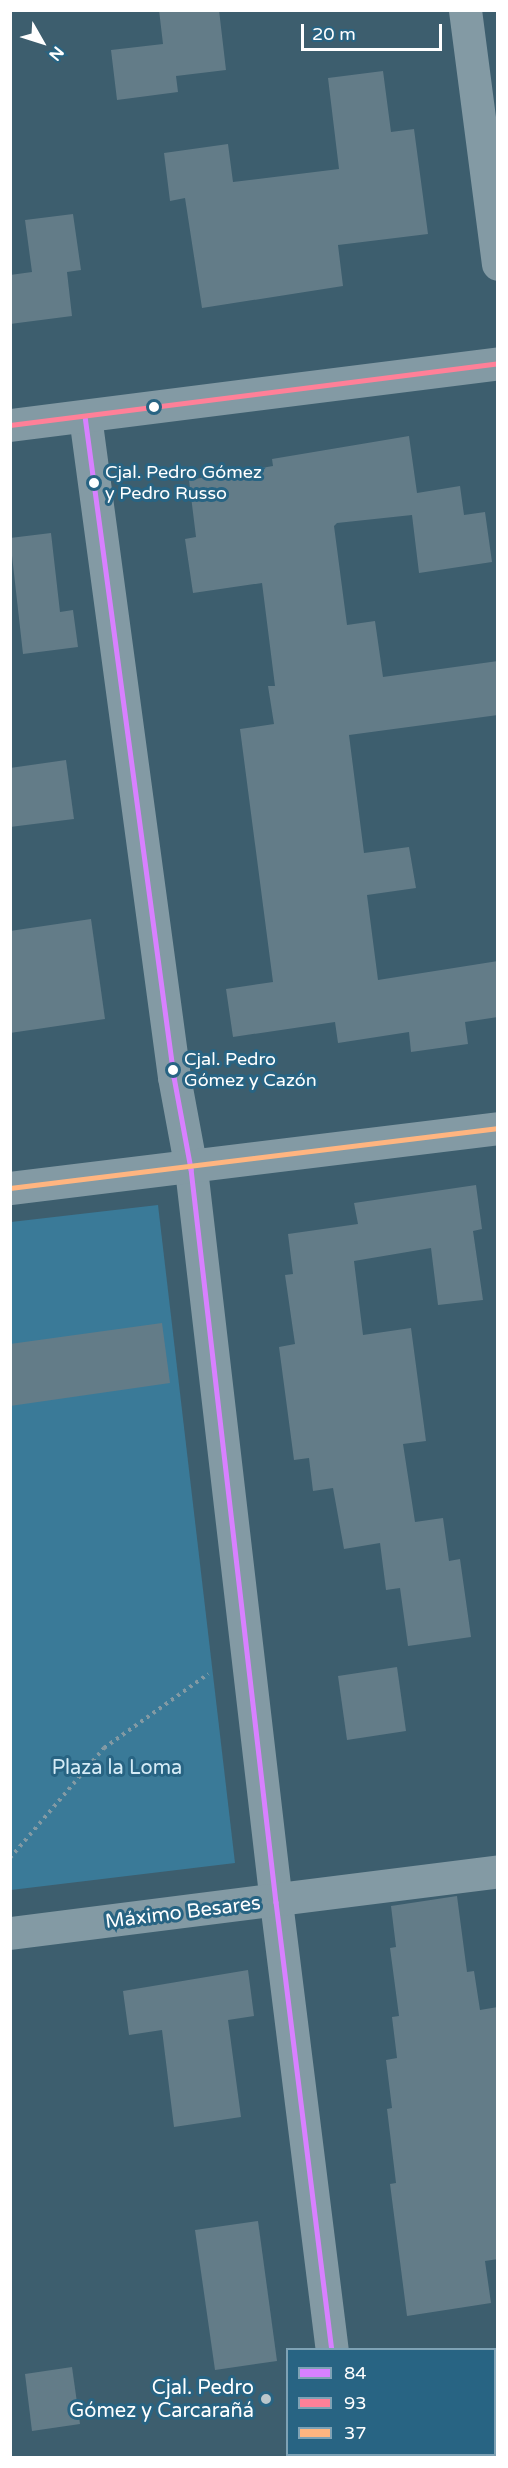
<!DOCTYPE html>
<html>
<head>
<meta charset="utf-8">
<style>
	body { margin:0 }
	#map { position:relative; width:508px; height:2468px; overflow:hidden; background:#3d5e6e; font-family:"Varela Round",sans-serif }
	div>[style] { position:absolute }
	[style*='--x'] { left:calc(var(--x)*1px); top:calc(var(--y)*1px); width:calc(var(--w)*1px); rotate:calc(var(--a)*1deg) }
	.green>* { inset:0; background:#3a7a98 }
	.building>* { inset:0; background:#637c88 }
	.path>* { height:4px; margin-top:-2px; transform-origin:0; background:repeating-linear-gradient(90deg,#839aa4 0 3px,transparent 0 7.5px) }
	.minor>* { height:33px; margin:-16.5px; padding:0 16.5px; transform-origin:16.5px; border-radius:16.5px; background:#839aa4 }
	.bus-1>* { height:4.5px; margin:-2.25px; padding:0 2.25px; transform-origin:2.25px; border-radius:2.25px; background:#d880ff }
	.bus-2>* { height:4.5px; margin:-2.25px; padding:0 2.25px; transform-origin:2.25px; border-radius:2.25px; background:#ff8098 }
	.bus-3>* { height:4.5px; margin:-2.25px; padding:0 2.25px; transform-origin:2.25px; border-radius:2.25px; background:#ffb580 }
	.dots>* { width:16px; height:16px; translate:-50% -50%; box-sizing:border-box; border:3px solid #286483; border-radius:50% }
	span { translate:-50% -50%; white-space:nowrap; text-align:center; line-height:1.15; -webkit-text-stroke:6px #286483; paint-order:stroke }
	.bus-label { font-size:18px; color:#fff }
	.left { translate:0 -50%; text-align:left }
	.park-label { font-size:20px; color:#d5ebf6 }
	.street-label { font-size:20px; color:#fff }
	.poi-label { font-size:20px; color:#fff }
	.right { translate:-100% -50%; text-align:right }
	.frame { position:absolute; inset:0; border:12px solid #fff; pointer-events:none }
	.legend { position:absolute; left:286px; top:2348px; width:210px; height:108px; box-sizing:border-box; background:#286483; border:2px solid #7ea2b5; margin:0; padding:8px 10px; list-style:none; font-size:18px; color:#fff }
	.legend li { display:flex; align-items:center; gap:12px; height:30px }
	.legend b { width:30px; border:2px solid #7ea2b5 }
	.north { position:absolute; left:12px; top:12px; width:60px; height:60px; -webkit-text-stroke:4px #286483; paint-order:stroke; rotate:129deg; font-size:16px; font-weight:700; line-height:24px; text-align:center; color:#fff }
	.north::after { content:''; display:block; margin:auto; width:21px; height:27px; background:#fff; clip-path:polygon(50% 0,100% 100%,50% 72%,0 100%) }
	.scale { position:absolute; left:301px; top:24px; width:141px; height:27px; box-sizing:border-box; border:3px solid #fff; border-top:0; padding-left:8px; font-size:18px; line-height:21px; white-space:nowrap; color:#fff; -webkit-text-stroke:4px #286483; paint-order:stroke }
</style>
</head>
<body>
<div id="map">
	<div class="green">
		<i style="clip-path:polygon(158px 1205px,235px 1863px,11px 1890px,11px 1222px)"></i>
	</div>
	<div class="building">
		<i style="clip-path:polygon(159px 10px,219px 10px,226px 70px,176px 76px,178px 92px,117px 100px,111px 50px,163px 44px)"></i>
		<i style="clip-path:polygon(383px 71px,391px 132px,414px 129px,428px 234px,338px 245px,343px 286px,202px 308px,185px 198px,170px 201px,164px 153px,228px 144px,233px 182px,339px 169px,328px 78px)"></i>
		<i style="clip-path:polygon(73px 214px,81px 270px,67px 272px,72px 316px,10px 324px,10px 275px,32px 272px,25px 220px)"></i>
		<i style="clip-path:polygon(409px 436px,417px 493px,460px 486px,464px 515px,485px 512px,492px 562px,419px 573px,412px 515px,337px 523px,334px 526px,347px 625px,375px 621px,383px 677px,498px 661px,498px 715px,349px 735px,364px 853px,409px 847px,416px 888px,367px 895px,378px 980px,498px 961px,498px 1017px,465px 1022px,468px 1044px,411px 1052px,409px 1032px,338px 1043px,335px 1022px,233px 1037px,226px 989px,273px 982px,240px 729px,274px 724px,268px 686px,275px 686px,262px 583px,193px 593px,185px 539px,196px 537px,189px 480px,273px 466px,272px 459px)"></i>
		<i style="clip-path:polygon(51px 533px,60px 612px,73px 610px,78px 647px,23px 654px,10px 538px)"></i>
		<i style="clip-path:polygon(66px 760px,74px 819px,10px 827px,10px 768px)"></i>
		<i style="clip-path:polygon(91px 919px,105px 1019px,10px 1033px,10px 931px)"></i>
		<i style="clip-path:polygon(476px 1185px,482px 1229px,473px 1231px,483px 1300px,438px 1305px,431px 1248px,354px 1261px,363px 1335px,411px 1328px,426px 1441px,403px 1444px,415px 1522px,443px 1518px,449px 1561px,460px 1559px,471px 1637px,408px 1646px,400px 1588px,386px 1590px,380px 1543px,344px 1549px,333px 1488px,313px 1491px,309px 1458px,294px 1460px,279px 1347px,295px 1344px,285px 1275px,293px 1274px,288px 1234px,358px 1224px,354px 1203px)"></i>
		<i style="clip-path:polygon(162px 1323px,170px 1383px,10px 1406px,10px 1344px)"></i>
		<i style="clip-path:polygon(397px 1667px,406px 1731px,347px 1740px,338px 1676px)"></i>
		<i style="clip-path:polygon(457px 1896px,467px 1972px,474px 1971px,480px 2010px,498px 2007px,498px 2259px,485px 2261px,491px 2303px,407px 2316px,390px 2184px,396px 2183px,387px 2109px,392px 2108px,386px 2060px,397px 2058px,392px 2017px,399px 2016px,390px 1948px,396px 1947px,391px 1906px)"></i>
		<i style="clip-path:polygon(248px 1970px,254px 2016px,228px 2020px,241px 2117px,174px 2127px,162px 2030px,129px 2035px,123px 1991px)"></i>
		<i style="clip-path:polygon(258px 2221px,277px 2361px,215px 2370px,195px 2230px)"></i>
		<i style="clip-path:polygon(72px 2367px,80px 2424px,32px 2431px,25px 2374px)"></i>
	</div>
	<div class="path">
		<i style="--x:10;--y:1858;--w:145;--a:-49.5"></i>
		<i style="--x:104;--y:1748;--w:128;--a:-35.4"></i>
	</div>
	<div class="minor">
		<i style="--x:465;--y:10;--w:256;--a:82.6"></i>
		<i style="--x:85;--y:416;--w:667;--a:82.33"></i>
		<i style="--x:174;--y:1077;--w:94;--a:79.5"></i>
		<i style="--x:191;--y:1169;--w:738;--a:83.39"></i>
		<i style="--x:276;--y:1902;--w:451;--a:82.9"></i>
		<i style="--x:10;--y:425;--w:492;--a:-7.2"></i>
		<i style="--x:10;--y:1188;--w:492;--a:-7"></i>
		<i style="--x:10;--y:1933;--w:492;--a:-7.2"></i>
		<i style="--x:494;--y:2439;--w:4;--a:0"></i>
		<i style="--x:325;--y:2458;--w:19;--a:-12"></i>
	</div>
	<div class="bus-1">
		<i style="--x:85;--y:416;--w:667;--a:82.33"></i>
		<i style="--x:174;--y:1077;--w:94;--a:79.5"></i>
		<i style="--x:191;--y:1169;--w:738;--a:83.39"></i>
		<i style="--x:276;--y:1902;--w:451;--a:82.9"></i>
	</div>
	<div class="bus-2">
		<i style="--x:10;--y:425;--w:492;--a:-7.2"></i>
	</div>
	<div class="bus-3">
		<i style="--x:10;--y:1188;--w:492;--a:-7"></i>
	</div>
	<div class="dots">
		<i style="left:154px;top:407px;background:#fff"></i>
		<i style="left:94px;top:483px;background:#fff"></i>
		<i style="left:173px;top:1070px;background:#fff"></i>
		<i style="left:266px;top:2399px;background:#bbc7cc"></i>
	</div>
	<div class="bus-label">
		<span class="left" style="left:105px;top:483px">Cjal. Pedro Gómez<br>y Pedro Russo</span>
		<span class="left" style="left:184px;top:1070px">Cjal. Pedro<br>Gómez y Cazón</span>
	</div>
	<div class="park-label">
		<span style="left:117px;top:1768px">Plaza la Loma</span>
	</div>
	<div class="street-label">
		<span style="left:183px;top:1913px;rotate:-7deg">Máximo Besares</span>
	</div>
	<div class="poi-label">
		<span class="right" style="left:254px;top:2400px">Cjal. Pedro<br>Gómez y Carcarañá</span>
	</div>
	<div class="frame"></div>
	<ul class="legend">
	<li><b style="height:8px;background:#d880ff"></b>84</li>
	<li><b style="height:8px;background:#ff8098"></b>93</li>
	<li><b style="height:8px;background:#ffb580"></b>37</li>
	</ul>
	<div class="north">N</div>
	<div class="scale">20 m</div>
</div>
</body>
</html>
